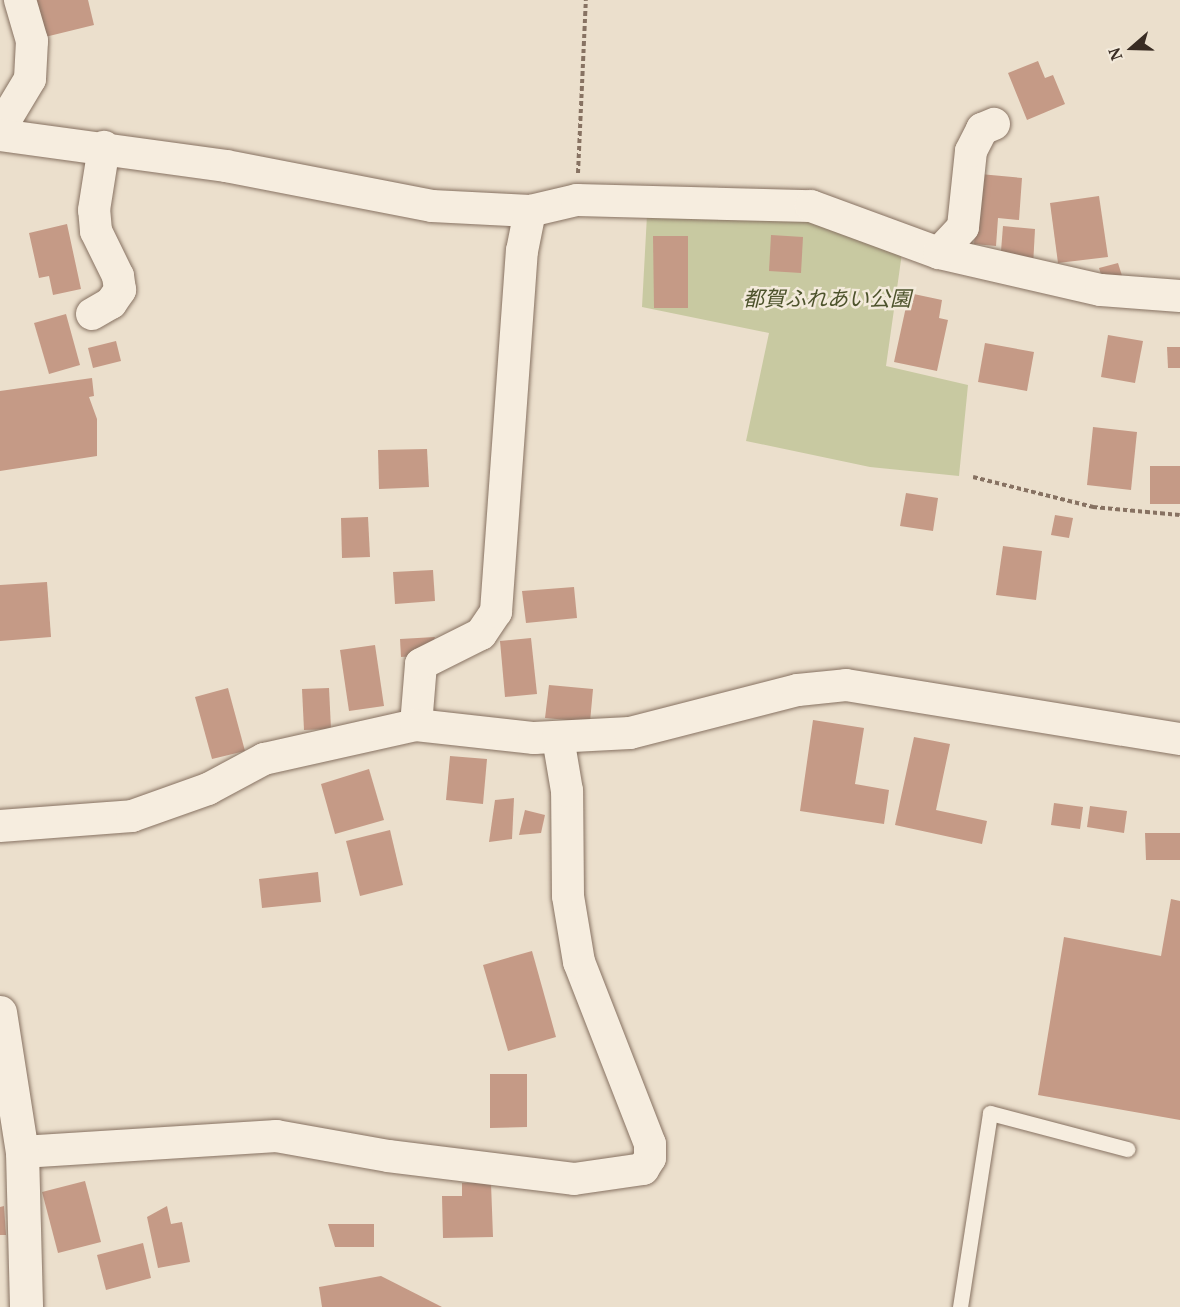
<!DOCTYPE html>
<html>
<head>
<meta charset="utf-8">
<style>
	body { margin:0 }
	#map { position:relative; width:1180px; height:1307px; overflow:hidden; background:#ebdfcc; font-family:"PT Serif","Noto Sans JP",serif }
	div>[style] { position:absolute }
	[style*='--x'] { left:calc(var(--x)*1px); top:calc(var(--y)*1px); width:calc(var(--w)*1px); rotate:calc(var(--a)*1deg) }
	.green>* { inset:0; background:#c8c9a1 }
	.building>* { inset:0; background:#c59a86 }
	.path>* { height:4px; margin-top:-2px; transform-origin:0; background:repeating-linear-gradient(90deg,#877262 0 4.5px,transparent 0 7.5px) }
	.roads { filter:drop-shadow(0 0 2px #877262) drop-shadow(0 0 2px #877262) }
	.service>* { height:15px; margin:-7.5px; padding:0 7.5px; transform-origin:7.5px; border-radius:7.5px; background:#f6eddf }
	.minor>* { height:32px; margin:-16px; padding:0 16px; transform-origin:16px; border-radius:16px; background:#f6eddf }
	.tertiary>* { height:33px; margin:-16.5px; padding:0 16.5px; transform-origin:16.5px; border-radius:16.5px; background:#f6eddf }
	span { translate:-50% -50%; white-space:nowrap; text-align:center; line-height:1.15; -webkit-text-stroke:5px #f3eadb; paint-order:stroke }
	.park-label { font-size:21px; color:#4d532c; font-style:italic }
	.north { position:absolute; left:1102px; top:18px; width:60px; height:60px; -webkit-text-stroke:4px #f3eadb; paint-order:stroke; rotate:250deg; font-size:16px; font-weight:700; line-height:24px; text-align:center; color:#392c23 }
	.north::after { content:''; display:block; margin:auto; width:21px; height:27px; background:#392c23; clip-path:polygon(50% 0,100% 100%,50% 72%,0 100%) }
</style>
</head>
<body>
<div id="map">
	<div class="green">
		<i style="clip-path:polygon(647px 215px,799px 216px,902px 253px,886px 366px,968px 385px,959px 476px,870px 467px,746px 441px,769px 333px,642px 307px)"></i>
	</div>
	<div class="building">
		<i style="clip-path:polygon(36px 0,88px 0,94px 25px,45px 37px)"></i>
		<i style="clip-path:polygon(1038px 61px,1045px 78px,1053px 75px,1065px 104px,1027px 120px,1008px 73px)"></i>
		<i style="clip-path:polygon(980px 174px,1022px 178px,1019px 220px,998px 218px,996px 246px,974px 244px)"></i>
		<i style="clip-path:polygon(1099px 196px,1108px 257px,1058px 263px,1050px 203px)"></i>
		<i style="clip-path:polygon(67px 224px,81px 289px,53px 295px,49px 276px,39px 278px,29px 233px)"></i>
		<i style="clip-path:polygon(1003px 226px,1035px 229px,1033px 266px,1000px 264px)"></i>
		<i style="clip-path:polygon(771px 235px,803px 237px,801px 273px,769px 271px)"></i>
		<i style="clip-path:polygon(653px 236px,688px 236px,688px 308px,654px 308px)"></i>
		<i style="clip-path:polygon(1118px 263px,1123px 279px,1104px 284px,1099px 268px)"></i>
		<i style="clip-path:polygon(909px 293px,942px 300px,939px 318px,948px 320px,937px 371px,894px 362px)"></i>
		<i style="clip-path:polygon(66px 314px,80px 365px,49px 374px,34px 323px)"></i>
		<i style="clip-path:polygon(1108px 335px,1143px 341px,1135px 383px,1101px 377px)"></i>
		<i style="clip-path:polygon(116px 341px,121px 361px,93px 368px,88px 348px)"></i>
		<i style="clip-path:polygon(985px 343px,1034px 352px,1027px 391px,978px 382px)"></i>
		<i style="clip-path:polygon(1167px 347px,1180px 347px,1180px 368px,1168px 368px)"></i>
		<i style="clip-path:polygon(92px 378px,94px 396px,89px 397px,97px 419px,97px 456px,0 471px,0 391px)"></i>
		<i style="clip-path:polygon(1093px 427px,1137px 432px,1131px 490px,1087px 485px)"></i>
		<i style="clip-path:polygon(427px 449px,429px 487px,379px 489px,378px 450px)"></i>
		<i style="clip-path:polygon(1150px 466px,1180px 466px,1180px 504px,1150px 504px)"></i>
		<i style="clip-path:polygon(906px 493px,938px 498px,933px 531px,900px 526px)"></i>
		<i style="clip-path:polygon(1055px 515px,1073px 518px,1069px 538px,1051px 535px)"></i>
		<i style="clip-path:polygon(368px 517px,370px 557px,342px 558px,341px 518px)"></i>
		<i style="clip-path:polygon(1003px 546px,1042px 551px,1036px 600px,996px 595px)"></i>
		<i style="clip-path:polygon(433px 570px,435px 601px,395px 604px,393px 572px)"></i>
		<i style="clip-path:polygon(47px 582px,51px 637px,0 641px,0 585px)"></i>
		<i style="clip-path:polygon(574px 587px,577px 618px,526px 623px,522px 591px)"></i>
		<i style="clip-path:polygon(435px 637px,429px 655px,401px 657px,400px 639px)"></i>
		<i style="clip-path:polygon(531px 638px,537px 694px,505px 697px,500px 641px)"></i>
		<i style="clip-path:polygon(375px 645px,384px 706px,349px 711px,340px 650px)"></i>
		<i style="clip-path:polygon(549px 685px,593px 689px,590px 722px,545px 718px)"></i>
		<i style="clip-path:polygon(228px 688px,245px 751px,212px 759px,195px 697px)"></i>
		<i style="clip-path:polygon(329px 688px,331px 729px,304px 730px,302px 689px)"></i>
		<i style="clip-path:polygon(813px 720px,864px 728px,855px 784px,889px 790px,884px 824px,800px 811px)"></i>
		<i style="clip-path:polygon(914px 737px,950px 744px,936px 810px,987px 821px,982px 844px,895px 825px)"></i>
		<i style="clip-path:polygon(450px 756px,487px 759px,483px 804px,446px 800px)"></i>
		<i style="clip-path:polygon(369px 769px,384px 820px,335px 834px,321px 784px)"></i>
		<i style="clip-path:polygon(514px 798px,512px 839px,489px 842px,495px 800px)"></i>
		<i style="clip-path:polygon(1054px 803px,1083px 807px,1080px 829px,1051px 825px)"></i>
		<i style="clip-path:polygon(1090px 806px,1127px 811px,1124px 833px,1087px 827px)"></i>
		<i style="clip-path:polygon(525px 810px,545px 815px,541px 833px,519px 835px)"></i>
		<i style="clip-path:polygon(390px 830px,403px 885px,360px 896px,346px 841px)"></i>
		<i style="clip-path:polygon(1145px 833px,1180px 833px,1180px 860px,1146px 860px)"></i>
		<i style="clip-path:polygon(318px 872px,321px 902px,262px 908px,259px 879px)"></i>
		<i style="clip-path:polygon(1171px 899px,1180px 901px,1180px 1120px,1038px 1095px,1064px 937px,1161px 956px)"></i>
		<i style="clip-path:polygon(532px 951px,556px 1037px,508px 1051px,483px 965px)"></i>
		<i style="clip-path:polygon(490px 1074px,527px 1074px,527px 1127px,490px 1128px)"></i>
		<i style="clip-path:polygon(85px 1181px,101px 1242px,58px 1253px,42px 1192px)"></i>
		<i style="clip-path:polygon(462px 1183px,491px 1183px,493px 1237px,443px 1238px,442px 1196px,462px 1196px)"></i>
		<i style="clip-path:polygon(4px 1206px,6px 1235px,0 1235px,0 1207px)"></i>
		<i style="clip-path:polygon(167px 1206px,171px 1224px,182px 1222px,190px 1262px,158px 1268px,147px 1217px)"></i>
		<i style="clip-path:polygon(328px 1224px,374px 1224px,374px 1247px,335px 1247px)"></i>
		<i style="clip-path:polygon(143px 1243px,151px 1278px,106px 1290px,97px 1255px)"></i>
		<i style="clip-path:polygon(381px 1276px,442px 1307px,322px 1307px,319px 1287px)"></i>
	</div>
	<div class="path">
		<i style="--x:578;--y:173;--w:173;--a:-87.4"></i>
		<i style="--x:973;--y:477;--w:124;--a:14"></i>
		<i style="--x:1093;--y:507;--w:87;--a:5.3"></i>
	</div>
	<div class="roads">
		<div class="service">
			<i style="--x:960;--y:1307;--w:196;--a:-81.2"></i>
			<i style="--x:990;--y:1113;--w:142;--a:14.7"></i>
		</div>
		<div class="minor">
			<i style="--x:0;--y:129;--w:58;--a:-59"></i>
			<i style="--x:30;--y:79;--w:38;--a:-87"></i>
			<i style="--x:32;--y:41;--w:43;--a:-106.3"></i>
			<i style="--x:0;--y:135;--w:228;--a:7.8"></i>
			<i style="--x:226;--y:166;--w:210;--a:11"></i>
			<i style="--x:432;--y:206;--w:98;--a:2.9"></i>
			<i style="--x:530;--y:211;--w:48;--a:-13.2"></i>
			<i style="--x:577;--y:200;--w:234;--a:1.5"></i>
			<i style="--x:811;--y:206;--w:136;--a:20.2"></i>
			<i style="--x:939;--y:253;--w:166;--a:12.9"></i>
			<i style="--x:1101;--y:290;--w:79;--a:4.3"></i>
			<i style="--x:939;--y:253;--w:35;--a:-47"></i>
			<i style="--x:963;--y:227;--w:76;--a:-84"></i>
			<i style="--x:971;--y:151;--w:25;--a:-63"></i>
			<i style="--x:982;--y:129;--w:13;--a:-23"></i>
			<i style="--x:92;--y:314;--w:22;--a:-30"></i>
			<i style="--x:111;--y:303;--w:16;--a:-55"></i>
			<i style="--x:120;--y:290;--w:14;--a:-98"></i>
			<i style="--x:118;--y:276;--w:50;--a:-116.1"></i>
			<i style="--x:96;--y:231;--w:21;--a:-95"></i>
			<i style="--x:94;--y:210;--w:64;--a:-81"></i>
			<i style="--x:416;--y:725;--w:61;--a:-85.3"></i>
			<i style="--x:421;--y:664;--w:67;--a:-26.6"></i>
			<i style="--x:481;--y:634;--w:27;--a:-56"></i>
			<i style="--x:496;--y:612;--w:362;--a:-85.9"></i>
			<i style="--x:522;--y:251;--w:41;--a:-78.7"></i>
			<i style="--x:0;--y:826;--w:132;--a:-4.3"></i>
			<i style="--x:132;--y:816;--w:81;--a:-19.6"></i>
			<i style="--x:208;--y:789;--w:64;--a:-28.2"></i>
			<i style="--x:264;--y:759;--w:156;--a:-12.6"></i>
			<i style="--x:416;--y:725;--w:119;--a:6.3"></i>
			<i style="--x:534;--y:738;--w:96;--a:-3"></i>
			<i style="--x:630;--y:733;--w:173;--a:-14.4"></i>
			<i style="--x:798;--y:690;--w:48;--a:-5.9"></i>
			<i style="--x:846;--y:685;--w:338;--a:9.2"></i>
			<i style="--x:22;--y:1152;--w:255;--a:-3.6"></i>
			<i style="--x:276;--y:1136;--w:114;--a:10.1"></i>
			<i style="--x:388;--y:1156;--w:187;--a:7"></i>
			<i style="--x:574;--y:1179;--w:70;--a:-8.2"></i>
			<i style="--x:643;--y:1169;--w:13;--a:-58"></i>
			<i style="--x:650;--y:1158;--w:14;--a:-90"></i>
			<i style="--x:650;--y:1144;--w:195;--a:-111.3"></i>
			<i style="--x:579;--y:962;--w:67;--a:-99.5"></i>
			<i style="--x:568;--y:896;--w:105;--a:-90.5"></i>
			<i style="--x:567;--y:791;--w:54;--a:-99.6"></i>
		</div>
		<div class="tertiary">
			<i style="--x:0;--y:1012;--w:142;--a:81.1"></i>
			<i style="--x:22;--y:1152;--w:155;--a:88.5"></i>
		</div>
	</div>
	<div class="park-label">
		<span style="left:827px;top:298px">都賀ふれあい公園</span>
	</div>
	<div class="north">N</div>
</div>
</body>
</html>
